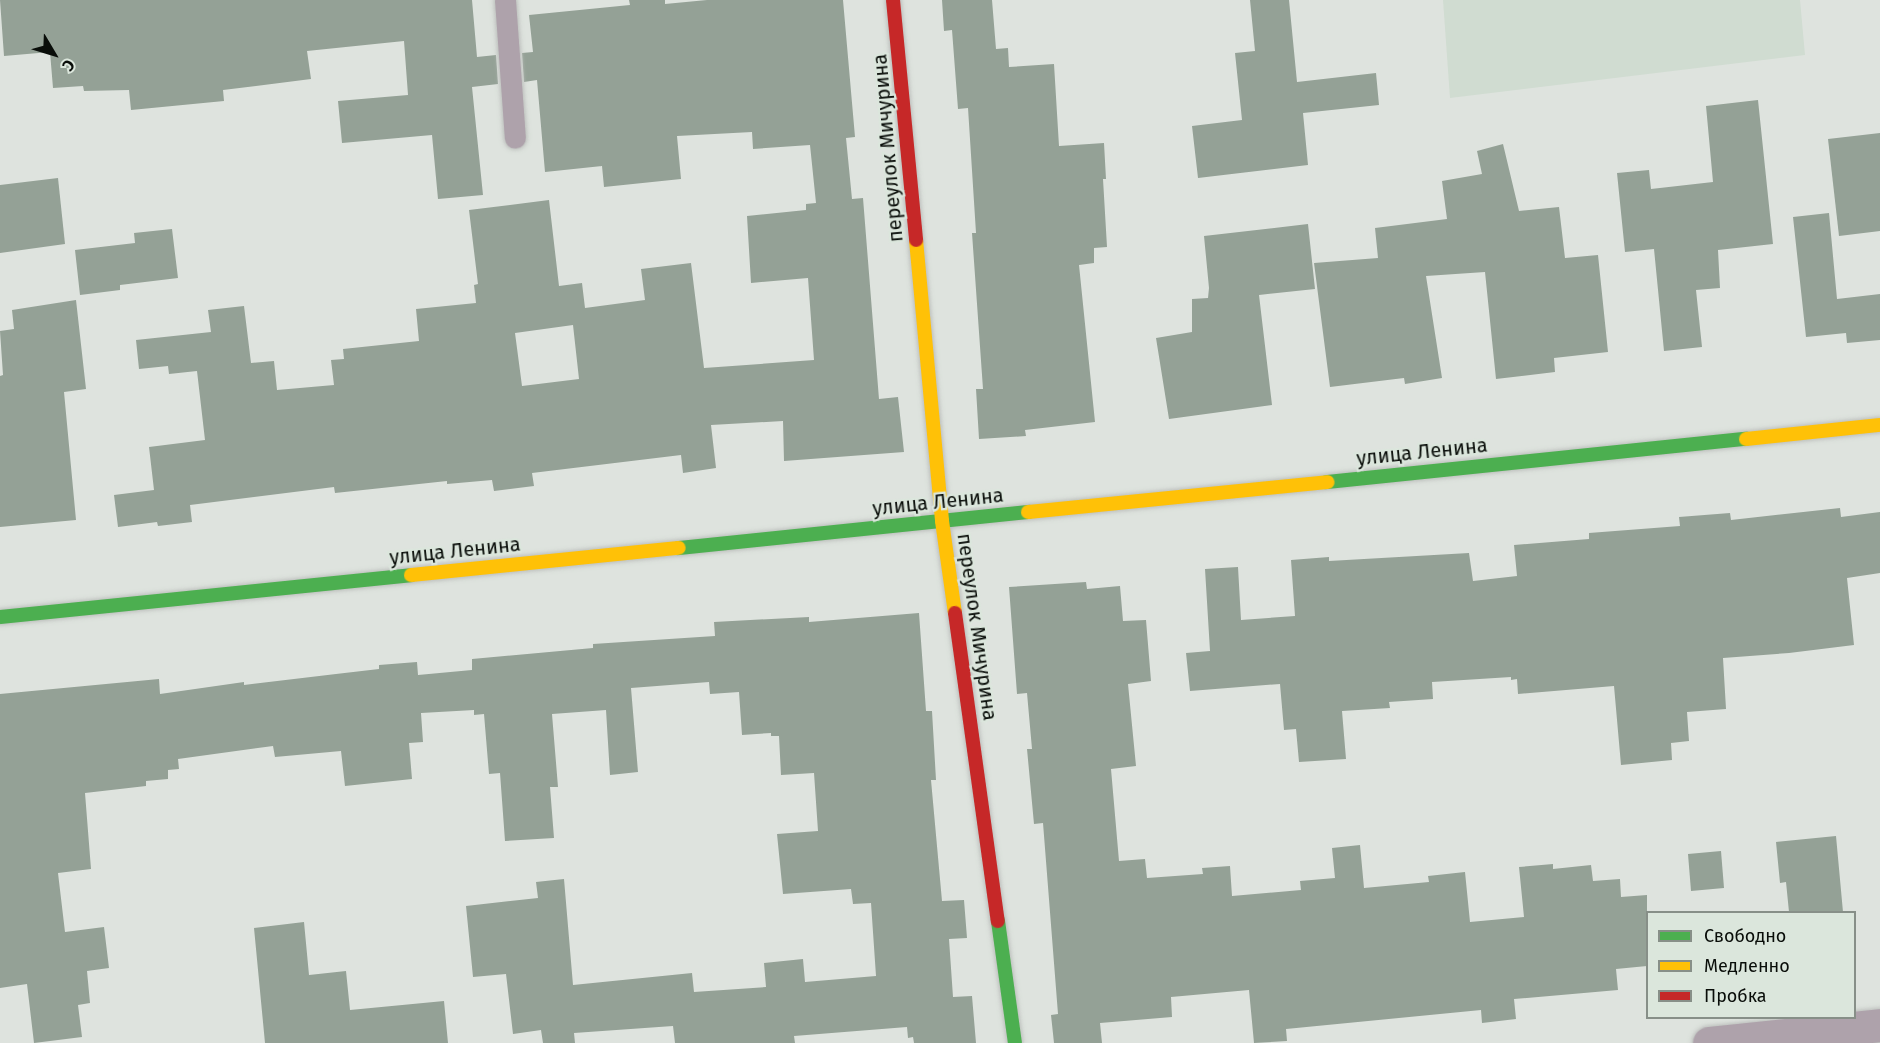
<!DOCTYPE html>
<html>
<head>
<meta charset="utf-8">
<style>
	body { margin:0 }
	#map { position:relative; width:1880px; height:1043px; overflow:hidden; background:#dee3de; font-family:"Fira Sans",sans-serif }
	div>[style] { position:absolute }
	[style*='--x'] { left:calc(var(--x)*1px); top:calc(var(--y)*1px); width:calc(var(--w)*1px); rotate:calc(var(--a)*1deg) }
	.built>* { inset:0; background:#d0dcd1 }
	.building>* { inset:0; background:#94a196 }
	.roads { filter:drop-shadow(0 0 2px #bdc0bd) drop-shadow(0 0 2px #bdc0bd) }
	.lane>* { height:21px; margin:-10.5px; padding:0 10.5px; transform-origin:10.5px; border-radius:10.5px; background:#aea2ab }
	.street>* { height:33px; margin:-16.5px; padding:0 16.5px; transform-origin:16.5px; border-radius:16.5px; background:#aea2ab }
	.fast>* { height:14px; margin:-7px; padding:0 7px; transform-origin:7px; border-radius:7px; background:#4caf50 }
	.slow>* { height:14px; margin:-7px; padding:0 7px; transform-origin:7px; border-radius:7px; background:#ffc107 }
	.jam>* { height:14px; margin:-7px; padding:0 7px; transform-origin:7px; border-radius:7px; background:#c62828 }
	span { translate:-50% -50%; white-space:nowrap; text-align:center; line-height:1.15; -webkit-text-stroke:4.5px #dbe6dc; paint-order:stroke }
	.street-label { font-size:20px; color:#090d09 }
	.legend { position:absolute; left:1646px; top:911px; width:210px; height:108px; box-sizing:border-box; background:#dbe6dc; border:2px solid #878f88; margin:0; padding:8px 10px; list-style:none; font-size:18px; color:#090d09 }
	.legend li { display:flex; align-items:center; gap:12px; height:30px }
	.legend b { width:30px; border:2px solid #878f88 }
	.north { position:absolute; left:24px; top:24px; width:60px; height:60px; -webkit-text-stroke:4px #dbe6dc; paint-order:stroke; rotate:128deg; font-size:16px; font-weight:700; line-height:24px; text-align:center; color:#090d09 }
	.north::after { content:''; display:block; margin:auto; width:21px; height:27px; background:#090d09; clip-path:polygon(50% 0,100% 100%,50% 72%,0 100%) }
</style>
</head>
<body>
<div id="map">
	<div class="built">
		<i style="clip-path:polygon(1443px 0,1800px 0,1805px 55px,1450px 98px)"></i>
	</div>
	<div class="building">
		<i style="clip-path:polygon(0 0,472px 0,477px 57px,496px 55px,498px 84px,472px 87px,483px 195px,438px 199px,432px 135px,342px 143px,338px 101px,408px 95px,404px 41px,307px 51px,311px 79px,223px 90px,224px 101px,131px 110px,129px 90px,84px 91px,83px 86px,53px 88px,50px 52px,4px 56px)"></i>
		<i style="clip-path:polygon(evenodd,629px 0,665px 0,665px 4px,707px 0,843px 0,855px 137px,846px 138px,852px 199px,863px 198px,879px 399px,898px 397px,904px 452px,784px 461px,783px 421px,711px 425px,716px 468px,683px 473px,681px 455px,532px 473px,534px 486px,494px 491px,492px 480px,447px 484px,447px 481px,335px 493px,334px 487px,190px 505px,192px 522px,158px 526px,157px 522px,118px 527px,114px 495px,154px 490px,149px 447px,205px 440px,197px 371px,169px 374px,168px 366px,139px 369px,136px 340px,211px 332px,208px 310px,244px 306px,251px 363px,274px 361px,277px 390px,334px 385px,331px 360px,344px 359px,343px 349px,419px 341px,416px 309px,476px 303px,474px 285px,478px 284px,469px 210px,549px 200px,559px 286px,582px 283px,585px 308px,645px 300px,641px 269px,691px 263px,704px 368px,814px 360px,808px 278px,751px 283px,747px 216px,806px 210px,806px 204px,816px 203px,810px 145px,753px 149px,752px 132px,677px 136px,681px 179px,604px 187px,602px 166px,545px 172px,537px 80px,524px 82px,522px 53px,533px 52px,529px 15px,630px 5px,629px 0,573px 325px,579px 379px,522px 386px,515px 333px,573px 325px)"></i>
		<i style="clip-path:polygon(942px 0,992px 0,996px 49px,1008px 48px,1009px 67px,1054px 64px,1059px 146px,1104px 143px,1106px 179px,1103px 179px,1107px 247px,1094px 248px,1094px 263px,1079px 265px,1095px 422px,1025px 430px,1026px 436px,979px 439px,976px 389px,983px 389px,972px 233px,976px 233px,968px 108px,958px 109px,952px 30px,944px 31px)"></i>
		<i style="clip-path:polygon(1250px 0,1289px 0,1297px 82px,1376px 73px,1379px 105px,1303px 113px,1308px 165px,1198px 178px,1192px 126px,1242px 120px,1235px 53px,1255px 51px)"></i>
		<i style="clip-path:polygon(1758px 100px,1773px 244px,1718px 250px,1720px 288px,1696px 290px,1702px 347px,1664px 351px,1654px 249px,1625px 252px,1617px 173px,1649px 170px,1651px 189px,1713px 182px,1706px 106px)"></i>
		<i style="clip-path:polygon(1880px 133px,1880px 231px,1839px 236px,1828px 139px)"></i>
		<i style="clip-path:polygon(1503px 144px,1519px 211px,1559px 207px,1565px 258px,1598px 255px,1608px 352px,1554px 358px,1555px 372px,1496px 379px,1485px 272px,1426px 276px,1442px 378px,1405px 384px,1404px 378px,1330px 387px,1314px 263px,1378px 258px,1375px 228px,1447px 219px,1442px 181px,1482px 174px,1477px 151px)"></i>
		<i style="clip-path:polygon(58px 178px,65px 244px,0 253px,0 185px)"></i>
		<i style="clip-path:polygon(1829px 213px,1837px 299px,1880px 294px,1880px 340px,1847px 343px,1846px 333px,1806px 337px,1793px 217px)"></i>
		<i style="clip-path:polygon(1308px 224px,1315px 289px,1259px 295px,1272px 405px,1169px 419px,1156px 338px,1192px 332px,1192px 299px,1208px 298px,1209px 288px,1204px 236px)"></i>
		<i style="clip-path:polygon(172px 229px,178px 278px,120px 285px,120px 290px,80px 295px,75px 250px,135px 243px,134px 233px)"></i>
		<i style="clip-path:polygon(76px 300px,86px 389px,64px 392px,76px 520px,0 527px,0 376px,3px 375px,0 331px,14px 329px,12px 310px)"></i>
		<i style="clip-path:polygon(1840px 508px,1841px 517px,1880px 512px,1880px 573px,1847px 578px,1854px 645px,1789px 653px,1723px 658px,1726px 709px,1687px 712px,1689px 741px,1671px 743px,1672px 760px,1621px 765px,1614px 686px,1518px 694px,1517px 679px,1511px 680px,1511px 677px,1432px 682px,1433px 699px,1389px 702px,1390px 708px,1342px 711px,1346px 759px,1299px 762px,1296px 729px,1284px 730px,1280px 684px,1190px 691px,1186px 653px,1210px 651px,1205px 569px,1238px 567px,1241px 620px,1295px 616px,1291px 560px,1329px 557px,1329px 561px,1469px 553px,1473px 581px,1517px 576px,1514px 545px,1589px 539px,1589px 533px,1680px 526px,1679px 517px,1730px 513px,1731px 520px)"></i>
		<i style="clip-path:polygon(1086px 582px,1087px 589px,1120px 586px,1123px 621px,1146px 620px,1151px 681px,1128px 684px,1136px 766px,1111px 769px,1119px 861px,1145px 859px,1147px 878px,1203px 874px,1202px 868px,1230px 866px,1232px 896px,1301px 890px,1300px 881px,1335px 878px,1332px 848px,1360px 845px,1364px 888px,1429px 882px,1428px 876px,1465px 872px,1470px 922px,1524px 917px,1519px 867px,1553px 864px,1553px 869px,1591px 865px,1593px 881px,1620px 879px,1621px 897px,1647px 895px,1647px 966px,1616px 969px,1618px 990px,1514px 999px,1516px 1019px,1482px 1023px,1481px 1010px,1286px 1029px,1287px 1041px,1254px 1043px,1249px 990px,1171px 997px,1172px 1017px,1100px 1023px,1102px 1043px,1054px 1043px,1051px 1015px,1058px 1014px,1043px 823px,1034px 824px,1027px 749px,1032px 749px,1027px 693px,1017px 694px,1009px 587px)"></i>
		<i style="clip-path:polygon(919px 613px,926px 711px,932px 711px,936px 780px,931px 780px,942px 901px,964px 900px,967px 938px,949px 939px,953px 997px,972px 996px,976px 1043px,914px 1043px,913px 1037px,908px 1038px,907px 1027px,794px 1036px,795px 1043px,675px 1043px,673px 1026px,574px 1033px,575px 1043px,543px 1043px,541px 1030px,513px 1034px,506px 974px,473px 977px,466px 906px,538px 898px,536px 882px,564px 879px,573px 985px,692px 973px,694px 992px,766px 987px,764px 963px,803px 959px,805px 982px,876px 976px,871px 903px,853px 904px,851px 889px,783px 894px,777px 834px,818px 831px,814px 773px,781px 775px,779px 736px,771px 736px,771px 733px,742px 735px,739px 692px,710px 694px,709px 682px,631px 688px,638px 772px,610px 775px,606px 710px,552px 714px,558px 787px,550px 787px,554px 838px,505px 841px,500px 773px,489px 774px,484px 714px,474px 715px,474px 710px,421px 713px,423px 742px,409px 743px,412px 779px,345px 786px,341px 751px,275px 757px,273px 746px,178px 759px,179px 769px,168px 770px,168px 779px,146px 781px,146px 786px,85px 793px,91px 869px,58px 873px,65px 932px,104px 927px,109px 968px,87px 971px,90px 1003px,78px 1005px,82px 1037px,34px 1043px,27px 984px,0 988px,0 694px,159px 679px,160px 694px,244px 682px,244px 685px,336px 674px,379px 669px,379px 665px,417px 662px,418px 675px,472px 670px,472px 659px,593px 648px,593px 644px,715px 636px,714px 622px,809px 617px,809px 622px)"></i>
		<i style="clip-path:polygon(1836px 836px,1843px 912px,1789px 912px,1786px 882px,1780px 883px,1776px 842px)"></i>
		<i style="clip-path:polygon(1721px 851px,1724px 888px,1691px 891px,1688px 854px)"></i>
		<i style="clip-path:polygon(304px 922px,309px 975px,346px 971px,350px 1010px,444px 1001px,448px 1043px,265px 1043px,254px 928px)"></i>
	</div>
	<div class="roads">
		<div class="lane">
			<i style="--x:505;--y:0;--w:138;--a:85.9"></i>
		</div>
		<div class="street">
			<i style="--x:1709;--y:1043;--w:172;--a:-6"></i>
		</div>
		<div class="fast">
			<i style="--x:1327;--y:482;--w:421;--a:-5.9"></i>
			<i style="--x:679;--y:548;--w:351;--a:-5.9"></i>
			<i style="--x:0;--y:617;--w:413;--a:-5.8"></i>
			<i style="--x:998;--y:921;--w:123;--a:82.1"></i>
		</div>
		<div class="slow">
			<i style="--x:916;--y:240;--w:282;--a:84.7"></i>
			<i style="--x:942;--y:521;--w:93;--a:82"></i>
			<i style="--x:1746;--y:439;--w:135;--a:-6"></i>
			<i style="--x:1028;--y:512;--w:301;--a:-5.7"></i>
			<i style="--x:411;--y:575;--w:269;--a:-5.8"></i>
		</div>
		<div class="jam">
			<i style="--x:893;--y:0;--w:241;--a:84.5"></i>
			<i style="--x:955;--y:613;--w:311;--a:82.1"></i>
		</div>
	</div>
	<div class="street-label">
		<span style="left:888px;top:148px;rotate:-95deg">переулок Мичурина</span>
		<span style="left:1422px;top:452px;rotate:-6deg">улица Ленина</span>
		<span style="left:938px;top:502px;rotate:-6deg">улица Ленина</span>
		<span style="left:455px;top:551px;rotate:-6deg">улица Ленина</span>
		<span style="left:977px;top:627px;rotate:82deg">переулок Мичурина</span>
	</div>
	<ul class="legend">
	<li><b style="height:8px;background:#4caf50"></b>Свободно</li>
	<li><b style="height:8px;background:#ffc107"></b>Медленно</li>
	<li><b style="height:8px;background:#c62828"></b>Пробка</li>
	</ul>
	<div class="north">С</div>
</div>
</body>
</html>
